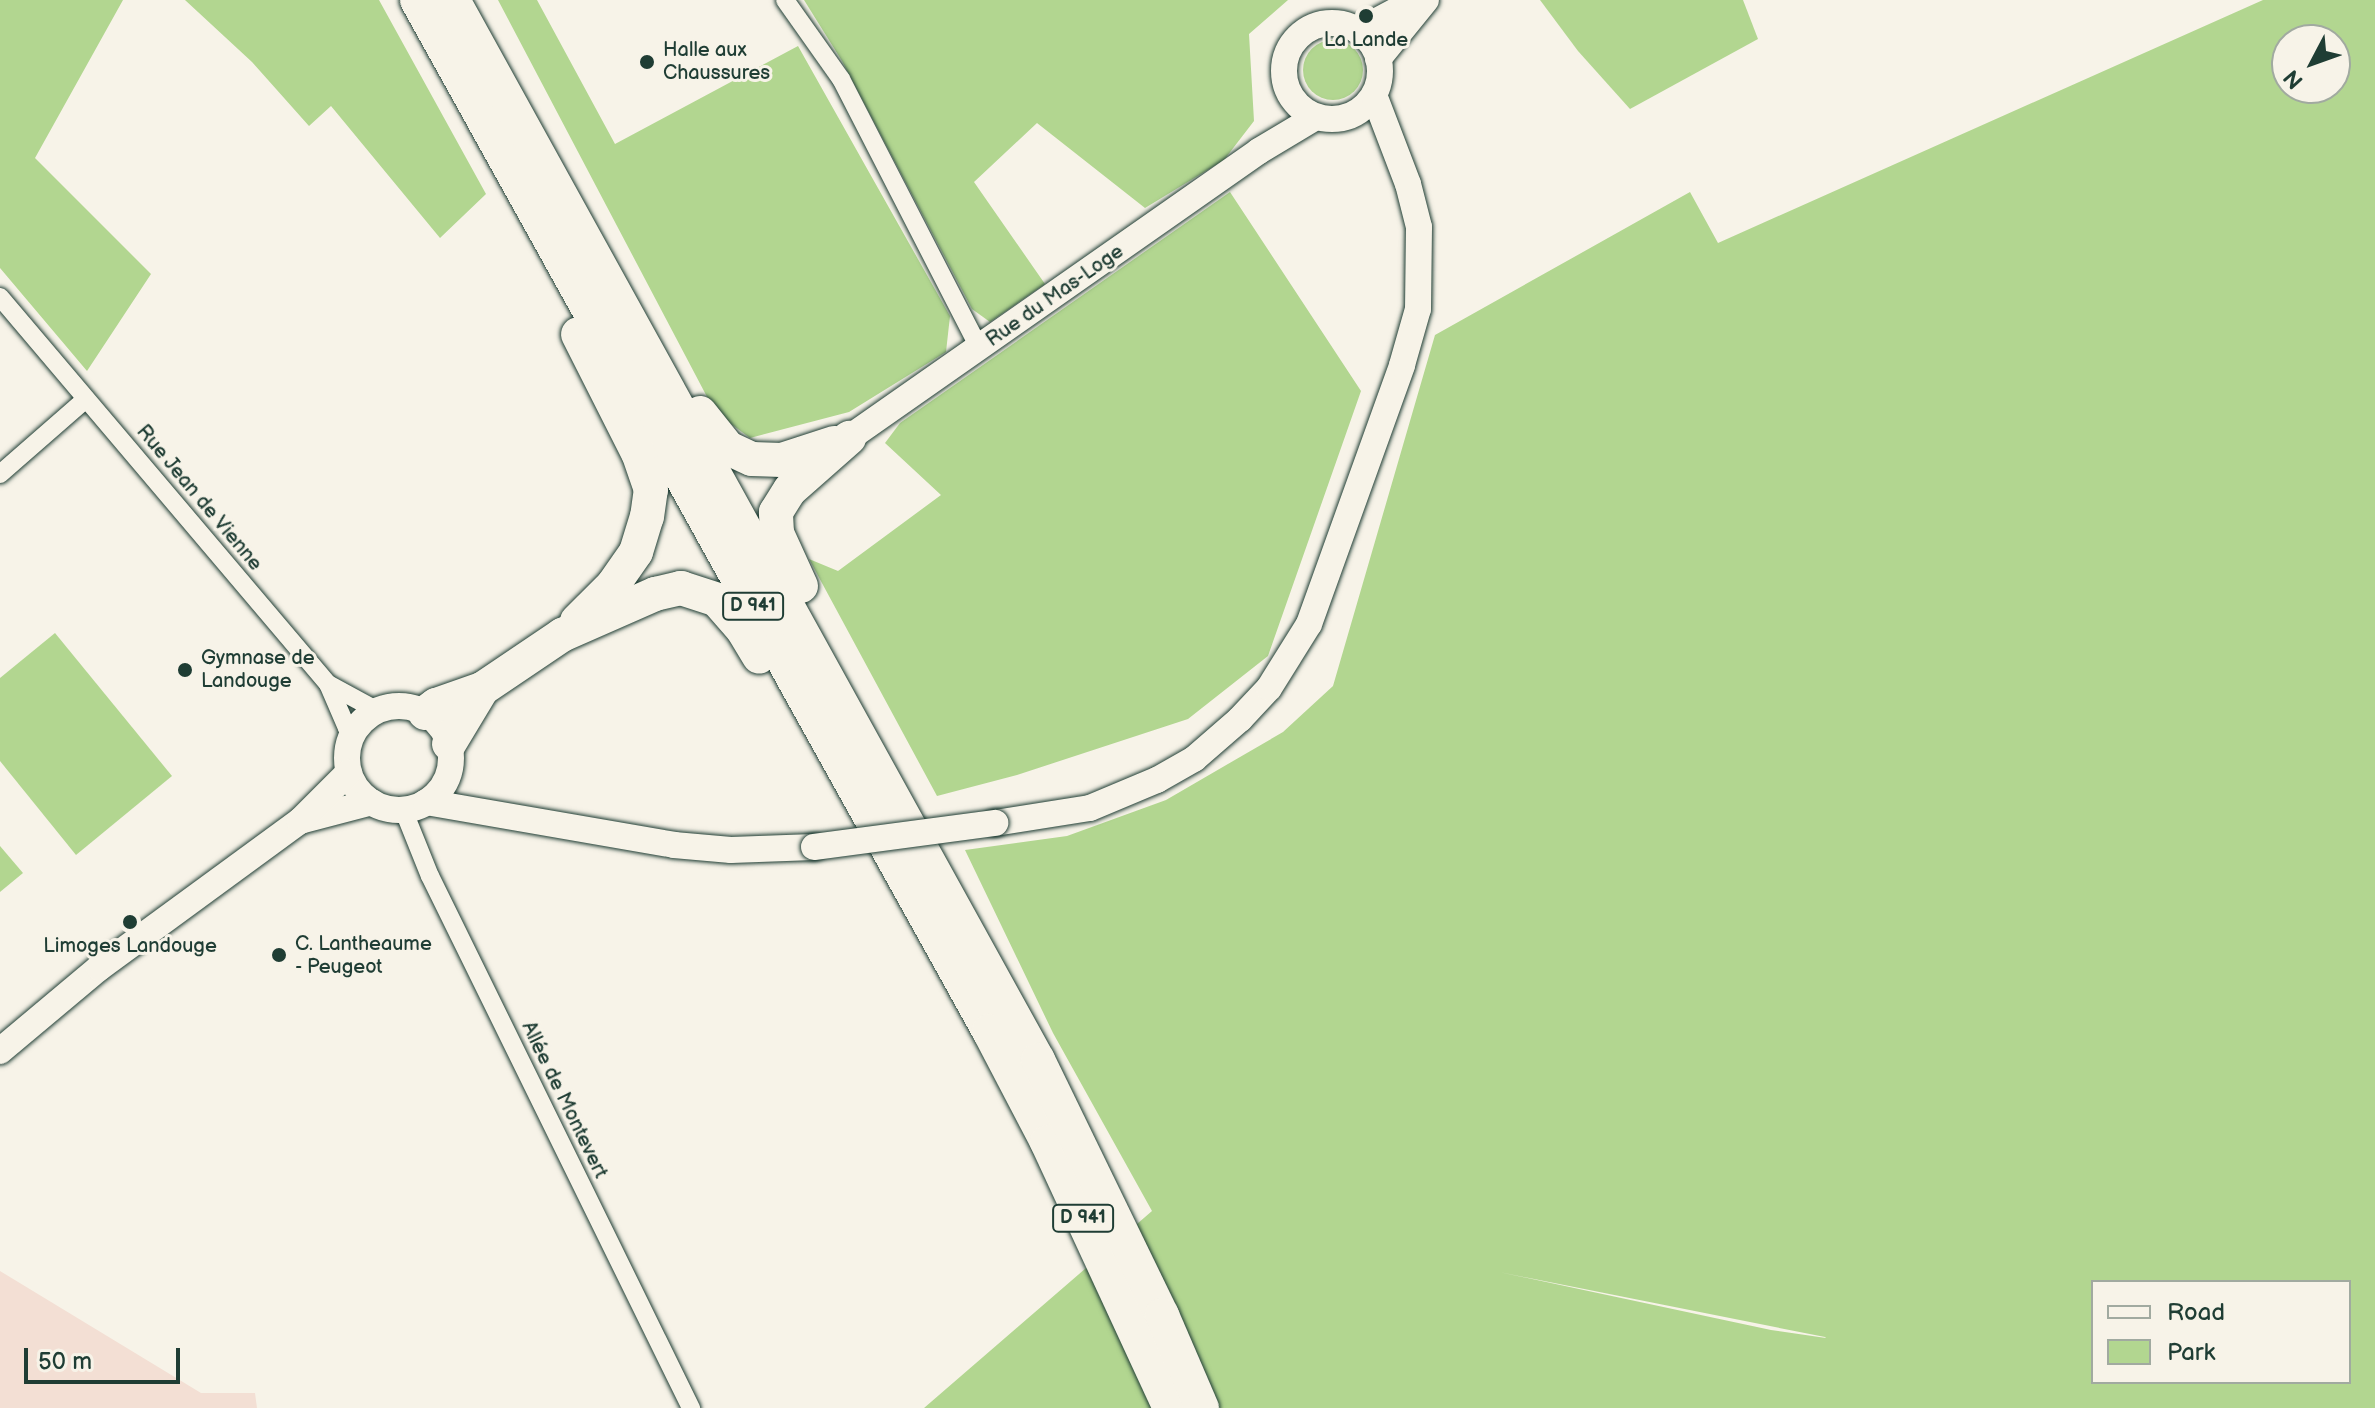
<!DOCTYPE html>
<html>
<head>
<meta charset="utf-8">
<style>
	body { margin:0 }
	#map { position:relative; width:2375px; height:1408px; overflow:hidden; background:#f7f3e8; font-family:"Balsamiq Sans",sans-serif }
	div>[style] { position:absolute }
	[style*='--x'] { left:calc(var(--x)*1px); top:calc(var(--y)*1px); width:calc(var(--w)*1px); rotate:calc(var(--a)*1deg) }
	.built>* { inset:0; background:#f3dfd4 }
	.green>* { inset:0; background:#b2d690 }
	.round { border-radius:50% }
	.roads { filter:drop-shadow(0 0 2px #1f3d34) drop-shadow(0 0 2px #1f3d34) }
	.street>* { height:18px; margin:-9px; padding:0 9px; transform-origin:9px; border-radius:9px; background:#f7f3e8 }
	.secondary>* { height:26px; margin:-13px; padding:0 13px; transform-origin:13px; border-radius:13px; background:#f7f3e8 }
	.secondary>.ring { margin:-13px; padding:0; box-sizing:content-box; background:none; border:26px solid #f7f3e8; border-radius:50% }
	.highway>* { height:34px; margin:-17px; padding:0 17px; transform-origin:17px; border-radius:17px; background:#f7f3e8 }
	.bridges { filter:drop-shadow(0 0 2px #1f3d34) drop-shadow(0 0 2px #1f3d34) }
	.secondary-bridge>* { height:26px; margin:-13px; padding:0 13px; transform-origin:13px; border-radius:13px; background:#f7f3e8 }
	.dots>* { width:22px; height:22px; translate:-50% -50%; box-sizing:border-box; border:4px solid #f7f3e8; border-radius:50% }
	span { translate:-50% -50%; white-space:nowrap; text-align:center; line-height:1.15; -webkit-text-stroke:6px #f7f3e8; paint-order:stroke }
	.shield-label span { padding:2px 6px; background:#f7f3e8; border:2px solid; border-radius:6px; -webkit-text-stroke-width:0 }
	.shield-label { font-size:18px; color:#1f3d34; font-weight:700 }
	.poi-label { font-size:20px; color:#1f3d34 }
	.left { translate:0 -50%; text-align:left }
	.street-label { font-size:20px; color:#1f3d34 }
	.legend { position:absolute; left:2091px; top:1280px; width:260px; height:104px; box-sizing:border-box; background:#f7f3e8; border:2px solid #a1aaa0; margin:0; padding:10px 14px; list-style:none; font-size:24px; color:#1f3d34 }
	.legend li { display:flex; align-items:center; gap:16px; height:40px }
	.legend b { width:40px; border:2px solid #a1aaa0 }
	.north { position:absolute; left:2271px; top:24px; width:80px; height:80px; box-sizing:border-box; background:#f7f3e8; border:2px solid #a1aaa0; border-radius:50%; rotate:229deg; font-size:22px; font-weight:700; line-height:32px; text-align:center; color:#1f3d34 }
	.north::after { content:''; display:block; margin:auto; width:28px; height:36px; background:#1f3d34; clip-path:polygon(50% 0,100% 100%,50% 72%,0 100%) }
	.scale { position:absolute; left:24px; top:1348px; width:156px; height:36px; box-sizing:border-box; border:4px solid #1f3d34; border-top:0; padding-left:10px; font-size:24px; line-height:28px; white-space:nowrap; color:#1f3d34; -webkit-text-stroke:6px #f7f3e8; paint-order:stroke }
</style>
</head>
<body>
<div id="map">
	<div class="built">
		<i style="clip-path:polygon(0 1271px,201px 1393px,255px 1393px,257px 1408px,0 1408px)"></i>
	</div>
	<div class="green">
		<i style="clip-path:polygon(0 0,123px 0,35px 158px,151px 274px,87px 371px,0 268px)"></i>
		<i style="clip-path:polygon(185px 0,379px 0,486px 194px,440px 238px,331px 106px,309px 126px,252px 62px)"></i>
		<i style="clip-path:polygon(498px 0,537px 0,615px 144px,798px 46px,950px 316px,946px 352px,849px 412px,750px 438px,715px 412px)"></i>
		<i style="clip-path:polygon(804px 0,1288px 0,1249px 34px,1254px 121px,1224px 160px,1145px 208px,1037px 123px,974px 182px,1045px 284px,990px 322px,972px 309px,842px 61px)"></i>
		<i style="clip-path:polygon(1540px 0,1743px 0,1758px 39px,1630px 109px,1578px 51px)"></i>
		<i style="clip-path:polygon(evenodd,2263px 0,2375px 0,2375px 1408px,924px 1408px,1152px 1211px,1053px 1033px,965px 850px,1067px 836px,1166px 800px,1283px 732px,1333px 686px,1435px 335px,1690px 192px,1718px 243px,2263px 0,2287px 40px,2335px 40px,2335px 88px,2287px 88px,2287px 40px,2263px 0,1499px 1272px,1825px 1337px,1826px 1338px,1771px 1330px,1499px 1272px,2263px 0,2093px 1282px,2349px 1282px,2349px 1382px,2093px 1382px,2093px 1282px)"></i>
		<i class="round" style="left:1303px;top:40px;width:60px;height:60px"></i>
		<i style="clip-path:polygon(1230px 192px,1361px 391px,1268px 656px,1188px 719px,1017px 775px,937px 796px,809px 559px,838px 571px,941px 495px,885px 443px,900px 423px)"></i>
		<i style="clip-path:polygon(55px 633px,172px 776px,76px 855px,0 761px,0 678px)"></i>
		<i style="clip-path:polygon(0 846px,23px 873px,0 892px)"></i>
	</div>
	<div class="roads">
		<div class="street">
			<i style="--x:785;--y:0;--w:97;--a:54.7"></i>
			<i style="--x:841;--y:79;--w:305;--a:62.8"></i>
			<i style="--x:0;--y:297;--w:507;--a:49.72"></i>
			<i style="--x:328;--y:684;--w:48;--a:66.6"></i>
			<i style="--x:347;--y:728;--w:8;--a:45"></i>
			<i style="--x:0;--y:474;--w:114;--a:-41.1"></i>
			<i style="--x:328;--y:684;--w:57;--a:28.4"></i>
			<i style="--x:403;--y:809;--w:72;--a:68.1"></i>
			<i style="--x:430;--y:876;--w:593;--a:63.87"></i>
		</div>
		<div class="secondary">
			<i class="ring" style="left:1284px;top:23px;width:70px;height:70px"></i>
			<i style="--x:1358;--y:31;--w:66;--a:-28.1"></i>
			<i style="--x:1378;--y:59;--w:76;--a:-50.9"></i>
			<i style="--x:849;--y:438;--w:500;--a:-34.99"></i>
			<i style="--x:1259;--y:151;--w:66;--a:-30.8"></i>
			<i class="ring" style="left:347px;top:706px;width:78px;height:78px"></i>
			<i style="--x:426;--y:802;--w:252;--a:9.8"></i>
			<i style="--x:674;--y:845;--w:57;--a:5"></i>
			<i style="--x:731;--y:850;--w:83;--a:-2.1"></i>
			<i style="--x:300;--y:821;--w:74;--a:-14.8"></i>
			<i style="--x:995;--y:823;--w:96;--a:-9"></i>
			<i style="--x:1090;--y:808;--w:73;--a:-22.7"></i>
			<i style="--x:1157;--y:780;--w:43;--a:-29.6"></i>
			<i style="--x:1194;--y:759;--w:61;--a:-41"></i>
			<i style="--x:1240;--y:719;--w:42;--a:-46.9"></i>
			<i style="--x:1269;--y:688;--w:75;--a:-58"></i>
			<i style="--x:1309;--y:624;--w:275;--a:-70.2"></i>
			<i style="--x:1402;--y:365;--w:58;--a:-74.1"></i>
			<i style="--x:1418;--y:309;--w:82;--a:-89.3"></i>
			<i style="--x:1419;--y:227;--w:44;--a:-104.3"></i>
			<i style="--x:1408;--y:184;--w:95;--a:-110.9"></i>
			<i style="--x:0;--y:1051;--w:129;--a:-40"></i>
			<i style="--x:99;--y:968;--w:249;--a:-36.2"></i>
			<i style="--x:300;--y:821;--w:69;--a:-45"></i>
		</div>
		<div class="highway">
			<i style="--x:417;--y:0;--w:1179;--a:60.98"></i>
			<i style="--x:989;--y:1031;--w:125;--a:62.4"></i>
			<i style="--x:1047;--y:1142;--w:293;--a:65.2"></i>
			<i style="--x:453;--y:0;--w:1211;--a:61.11"></i>
			<i style="--x:1038;--y:1060;--w:284;--a:64.1"></i>
			<i style="--x:1162;--y:1315;--w:101;--a:66.7"></i>
			<i style="--x:700;--y:413;--w:45;--a:51.3"></i>
			<i style="--x:728;--y:448;--w:26;--a:25"></i>
			<i style="--x:752;--y:459;--w:30;--a:2"></i>
			<i style="--x:782;--y:460;--w:55;--a:-18.1"></i>
			<i style="--x:801;--y:586;--w:58;--a:-114.4"></i>
			<i style="--x:777;--y:533;--w:21;--a:-93"></i>
			<i style="--x:776;--y:512;--w:26;--a:-58"></i>
			<i style="--x:790;--y:490;--w:79;--a:-41.4"></i>
			<i style="--x:577;--y:621;--w:51;--a:-45"></i>
			<i style="--x:613;--y:585;--w:40;--a:-55.1"></i>
			<i style="--x:636;--y:552;--w:37;--a:-73"></i>
			<i style="--x:647;--y:517;--w:27;--a:-82"></i>
			<i style="--x:651;--y:490;--w:39;--a:-109"></i>
			<i style="--x:638;--y:453;--w:133;--a:-116.8"></i>
			<i style="--x:425;--y:713;--w:14;--a:-36"></i>
			<i style="--x:436;--y:705;--w:49;--a:-19.2"></i>
			<i style="--x:482;--y:689;--w:97;--a:-34"></i>
			<i style="--x:562;--y:635;--w:102;--a:-23.8"></i>
			<i style="--x:655;--y:594;--w:27;--a:-13"></i>
			<i style="--x:681;--y:588;--w:38;--a:18"></i>
			<i style="--x:717;--y:600;--w:40;--a:49"></i>
			<i style="--x:743;--y:630;--w:31;--a:59"></i>
			<i style="--x:449;--y:744;--w:64;--a:-59"></i>
		</div>
	</div>
	<div class="bridges">
		<div class="secondary-bridge">
			<i style="--x:814;--y:847;--w:183;--a:-7.6"></i>
		</div>
	</div>
	<div class="dots">
		<i style="left:1366px;top:16px;background:#1f3d34"></i>
		<i style="left:647px;top:62px;background:#1f3d34"></i>
		<i style="left:185px;top:670px;background:#1f3d34"></i>
		<i style="left:130px;top:922px;background:#1f3d34"></i>
		<i style="left:279px;top:955px;background:#1f3d34"></i>
	</div>
	<div class="shield-label">
		<span style="left:753px;top:606px">D 941</span>
		<span style="left:1083px;top:1218px">D 941</span>
	</div>
	<div class="poi-label">
		<span style="left:1366px;top:40px">La Lande</span>
		<span class="left" style="left:663px;top:62px">Halle aux<br>Chaussures</span>
		<span class="left" style="left:201px;top:670px">Gymnase de<br>Landouge</span>
		<span class="left" style="left:295px;top:956px">C. Lantheaume<br>- Peugeot</span>
		<span style="left:130px;top:946px">Limoges Landouge</span>
	</div>
	<div class="street-label">
		<span style="left:1055px;top:296px;rotate:-35deg">Rue du Mas-Loge</span>
		<span style="left:199px;top:498px;rotate:50deg">Rue Jean de Vienne</span>
		<span style="left:564px;top:1100px;rotate:64deg">Allée de Montevert</span>
	</div>
	<ul class="legend">
	<li><b style="height:10px;background:#f7f3e8"></b>Road</li>
	<li><b style="height:22px;background:#b2d690"></b>Park</li>
	</ul>
	<div class="north">N</div>
	<div class="scale">50 m</div>
</div>
</body>
</html>
